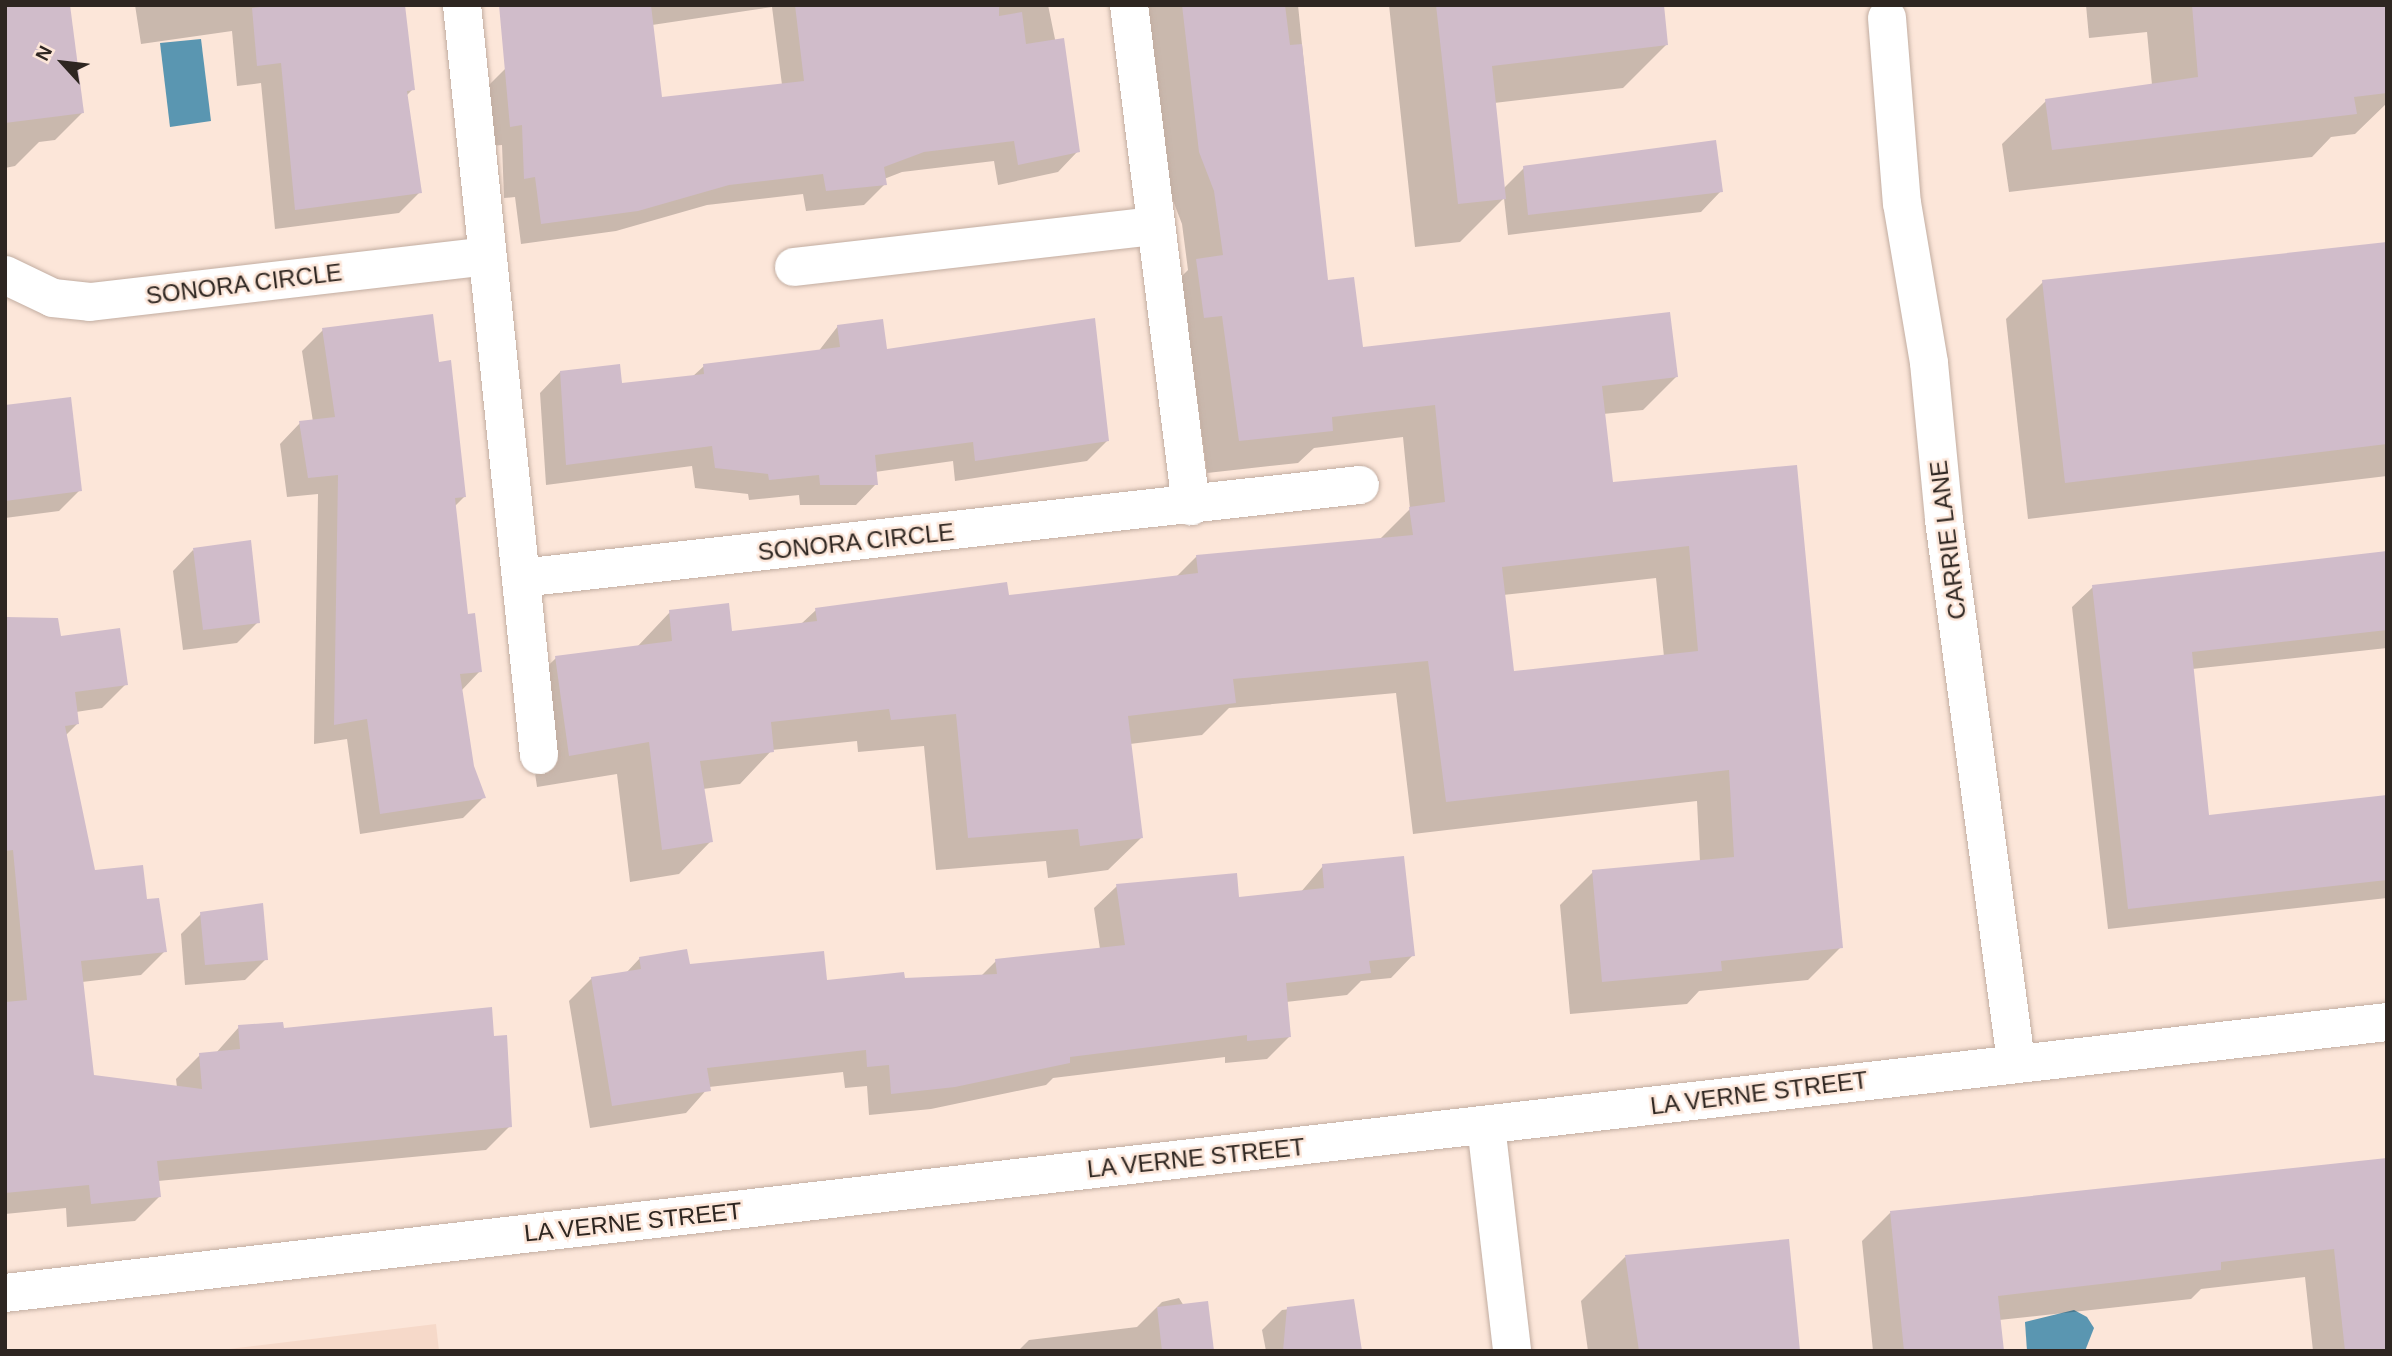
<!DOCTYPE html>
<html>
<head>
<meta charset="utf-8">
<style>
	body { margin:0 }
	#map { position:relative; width:2392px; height:1356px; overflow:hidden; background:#fce6d9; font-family:Helvetica,sans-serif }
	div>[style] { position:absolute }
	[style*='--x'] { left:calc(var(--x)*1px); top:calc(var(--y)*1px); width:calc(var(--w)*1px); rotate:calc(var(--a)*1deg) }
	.built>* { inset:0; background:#f6d9c9 }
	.water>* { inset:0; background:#5a96b1 }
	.shadow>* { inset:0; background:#0003 }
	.building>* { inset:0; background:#d0bcca }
	.roads { filter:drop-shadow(0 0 2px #c2ada1) drop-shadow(0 0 2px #c2ada1) }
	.minor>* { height:38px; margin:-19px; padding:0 19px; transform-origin:19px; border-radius:19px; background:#fff }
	span { translate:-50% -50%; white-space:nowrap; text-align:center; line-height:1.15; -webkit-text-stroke:5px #fce6d9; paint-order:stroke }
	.street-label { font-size:24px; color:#2e2621 }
	.frame { position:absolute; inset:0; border:7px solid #2e2621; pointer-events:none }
	.north { position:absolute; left:28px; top:28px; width:70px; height:70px; -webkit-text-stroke:5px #fce6d9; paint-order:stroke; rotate:297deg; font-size:19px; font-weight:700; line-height:28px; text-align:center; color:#2e2621 }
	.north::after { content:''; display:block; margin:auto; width:24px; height:32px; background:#2e2621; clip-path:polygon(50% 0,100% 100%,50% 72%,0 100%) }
</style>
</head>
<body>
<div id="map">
	<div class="built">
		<i style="clip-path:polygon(436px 1324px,439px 1351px,212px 1351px)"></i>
	</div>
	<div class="water">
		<i style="clip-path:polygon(201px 39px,211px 121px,170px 127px,160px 43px)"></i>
		<i style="clip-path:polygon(2074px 1310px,2087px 1317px,2094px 1328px,2085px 1351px,2027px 1351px,2025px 1322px)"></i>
	</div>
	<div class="shadow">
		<i style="clip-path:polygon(5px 5px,82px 113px,55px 140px,39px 142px,15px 166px,5px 168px)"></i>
		<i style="clip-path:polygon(135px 5px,379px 5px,413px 89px,406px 96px,420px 192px,399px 213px,275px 229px,261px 83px,237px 86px,232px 31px,141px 44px)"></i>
		<i style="clip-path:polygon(evenodd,500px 5px,1048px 5px,1078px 151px,1058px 172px,998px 185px,994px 161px,902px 172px,884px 179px,885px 184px,864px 205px,806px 211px,803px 194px,707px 205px,616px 231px,521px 244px,515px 197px,504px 198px,502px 145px,490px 146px,485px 89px,506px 68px,500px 5px,772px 7px,782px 85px,661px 99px,652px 25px,772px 7px)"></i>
		<i style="clip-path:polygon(evenodd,1141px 5px,1298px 5px,1326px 282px,1361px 349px,1676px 377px,1643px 410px,1603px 414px,1611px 484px,1795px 467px,1841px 947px,1808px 980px,1699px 991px,1687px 1004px,1570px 1014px,1560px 905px,1593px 872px,1700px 862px,1697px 801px,1413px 834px,1396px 693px,1229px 708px,1202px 735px,1130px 744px,1141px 838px,1108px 870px,1048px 878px,1046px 861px,936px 870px,924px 746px,858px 752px,857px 741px,772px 750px,740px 784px,703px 789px,711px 841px,679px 874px,630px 882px,617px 774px,537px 787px,523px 690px,556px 658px,637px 647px,670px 612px,731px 633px,801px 624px,816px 610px,1007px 597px,1176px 577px,1197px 556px,1379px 540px,1410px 509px,1403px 437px,1314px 448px,1298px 463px,1207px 473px,1190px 348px,1165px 293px,1188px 270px,1182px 224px,1167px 185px,1141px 5px,1656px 578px,1664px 657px,1512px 673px,1503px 595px,1656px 578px)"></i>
		<i style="clip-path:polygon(1389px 5px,1662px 5px,1667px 44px,1623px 88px,1494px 103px,1503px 189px,1524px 168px,1721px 191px,1701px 212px,1508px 235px,1504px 198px,1460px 242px,1415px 247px)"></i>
		<i style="clip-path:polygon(2086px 5px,2387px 5px,2387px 103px,2355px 134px,2331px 137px,2312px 157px,2009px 192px,2002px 144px,2046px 101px,2152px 85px,2147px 32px,2089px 38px)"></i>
		<i style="clip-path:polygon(2387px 244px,2387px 476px,2028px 519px,2006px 319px,2043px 282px)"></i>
		<i style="clip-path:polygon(838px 326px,885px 351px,1108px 440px,1087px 461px,955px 481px,953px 461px,875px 472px,876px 484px,856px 505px,800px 505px,799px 495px,749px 500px,748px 494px,695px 488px,692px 466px,546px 485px,540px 393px,560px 372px,621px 385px,692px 377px,704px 366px,818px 352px)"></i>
		<i style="clip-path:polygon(323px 330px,437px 364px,465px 496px,454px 507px,466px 616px,480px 671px,461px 691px,473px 767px,484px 797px,463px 818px,360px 834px,347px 739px,314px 744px,318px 494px,287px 497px,280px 444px,300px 423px,313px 422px,302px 351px)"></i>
		<i style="clip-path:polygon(5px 407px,80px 490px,59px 511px,5px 518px)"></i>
		<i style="clip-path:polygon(193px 550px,258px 622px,237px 643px,183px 650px,173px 571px)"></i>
		<i style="clip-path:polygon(2387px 553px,2387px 648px,2192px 669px,2208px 817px,2387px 797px,2387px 898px,2108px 929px,2072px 607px,2093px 587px)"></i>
		<i style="clip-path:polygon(5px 623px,60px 638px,126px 684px,102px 708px,76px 712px,77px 724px,65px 736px,94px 872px,145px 901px,165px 951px,141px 975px,82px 982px,92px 1076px,177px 1088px,176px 1079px,200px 1055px,215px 1054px,239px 1027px,492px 1038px,510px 1126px,486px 1150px,158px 1181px,159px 1197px,135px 1221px,67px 1227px,66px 1208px,5px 1214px)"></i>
		<i style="clip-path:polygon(1323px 866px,1413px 955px,1391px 978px,1361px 981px,1347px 995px,1286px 1002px,1290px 1036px,1267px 1059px,1225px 1063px,1225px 1057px,1053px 1078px,1046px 1085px,931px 1109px,869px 1115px,867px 1086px,845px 1088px,843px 1072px,709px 1087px,686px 1113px,590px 1128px,569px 1001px,592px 978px,626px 973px,640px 958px,826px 981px,981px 976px,996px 961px,1100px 949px,1094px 908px,1117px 886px,1238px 899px,1300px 893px)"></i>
		<i style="clip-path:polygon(201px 914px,266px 959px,245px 980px,185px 985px,181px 934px)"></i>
		<i style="clip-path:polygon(2387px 1162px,2387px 1351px,2313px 1351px,2305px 1277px,2201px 1289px,2191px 1299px,1999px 1320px,2002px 1351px,1873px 1351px,1862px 1241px,1890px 1213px)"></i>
		<i style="clip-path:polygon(1625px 1257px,1798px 1351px,1588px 1351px,1581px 1301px)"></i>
		<i style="clip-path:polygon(1179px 1298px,1212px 1351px,1018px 1351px,1029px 1340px,1137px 1327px,1162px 1302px)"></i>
		<i style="clip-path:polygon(1353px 1301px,1360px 1351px,1266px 1351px,1262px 1330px,1282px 1310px)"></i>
	</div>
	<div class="building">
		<i style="clip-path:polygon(5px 5px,70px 5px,84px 113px,5px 123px)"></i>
		<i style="clip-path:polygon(278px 5px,405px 5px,415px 90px,407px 91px,422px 193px,295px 210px,281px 63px,257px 66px,252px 8px)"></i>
		<i style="clip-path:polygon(499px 5px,651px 5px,662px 97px,804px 81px,795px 5px,999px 5px,999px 16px,1022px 12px,1026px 44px,1064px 38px,1080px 152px,1018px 165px,1014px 141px,924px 152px,884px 167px,887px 185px,826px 191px,823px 174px,729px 185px,638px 211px,541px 224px,535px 177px,524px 179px,522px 125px,510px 127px)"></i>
		<i style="clip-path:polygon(evenodd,1182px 5px,1285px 5px,1290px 45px,1302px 44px,1328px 280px,1354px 277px,1363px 347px,1670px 312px,1678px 377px,1602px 386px,1613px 482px,1797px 465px,1843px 948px,1721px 961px,1722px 971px,1602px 982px,1592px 870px,1734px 857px,1729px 770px,1446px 802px,1428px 661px,1233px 679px,1236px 703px,1128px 716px,1143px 838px,1080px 846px,1078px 829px,968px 838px,956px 714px,891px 720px,889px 709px,771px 722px,774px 752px,700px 761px,713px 842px,662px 850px,649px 742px,569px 756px,555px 656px,672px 641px,669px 610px,729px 603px,732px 631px,817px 621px,815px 608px,1007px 582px,1009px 595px,1198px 573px,1196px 555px,1413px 535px,1409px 507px,1445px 502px,1435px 405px,1332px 417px,1333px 431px,1239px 441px,1222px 316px,1204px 318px,1196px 259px,1223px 255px,1214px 191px,1199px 152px,1182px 5px,1689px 546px,1698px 651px,1514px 671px,1502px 567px,1689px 546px)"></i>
		<i style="clip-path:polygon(1436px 5px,1664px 5px,1668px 45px,1492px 66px,1506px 199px,1458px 204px)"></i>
		<i style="clip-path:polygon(2192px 5px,2387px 5px,2387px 93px,2354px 97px,2357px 114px,2052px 150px,2045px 99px,2198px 77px)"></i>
		<i style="clip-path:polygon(1716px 140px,1723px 192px,1528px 215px,1523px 166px)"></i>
		<i style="clip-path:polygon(2387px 242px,2387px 444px,2065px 483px,2042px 280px)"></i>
		<i style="clip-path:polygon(433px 314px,439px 362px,451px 360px,466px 497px,455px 498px,468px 614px,475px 613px,482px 672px,460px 674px,474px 766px,486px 798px,380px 814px,367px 719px,334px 725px,338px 475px,308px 478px,299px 421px,335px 417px,322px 328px)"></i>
		<i style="clip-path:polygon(1095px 318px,1109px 441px,975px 461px,973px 442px,875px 455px,878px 485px,820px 485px,819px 475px,769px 480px,768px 474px,715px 468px,712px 446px,566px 465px,560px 371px,620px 364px,622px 383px,704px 374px,703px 364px,840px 347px,837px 325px,883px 319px,887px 349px)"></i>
		<i style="clip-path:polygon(71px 397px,82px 491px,5px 501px,5px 405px)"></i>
		<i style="clip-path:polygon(251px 540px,260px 623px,203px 630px,193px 548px)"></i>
		<i style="clip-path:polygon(2387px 551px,2387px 630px,2192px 652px,2209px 815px,2387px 795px,2387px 880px,2128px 909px,2092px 585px)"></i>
		<i style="clip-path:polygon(5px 617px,58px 618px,61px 636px,120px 628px,128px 685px,75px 692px,79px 724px,65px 726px,95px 870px,143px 865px,147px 899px,159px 898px,167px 952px,81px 961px,94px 1075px,202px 1089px,199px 1053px,240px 1049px,238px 1025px,283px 1022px,284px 1028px,492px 1007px,494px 1036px,507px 1035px,512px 1127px,157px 1161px,161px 1197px,91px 1204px,89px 1185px,5px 1193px,5px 1002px,27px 1000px,13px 850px,5px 851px)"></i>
		<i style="clip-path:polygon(1404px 856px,1415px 956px,1369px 961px,1371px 973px,1286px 983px,1291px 1037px,1247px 1041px,1247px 1035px,1070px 1057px,1070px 1063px,955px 1087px,891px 1094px,889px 1065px,867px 1067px,866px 1050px,707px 1068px,711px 1091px,612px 1106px,591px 977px,641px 969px,639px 957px,687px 949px,690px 964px,824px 951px,827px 980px,904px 972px,905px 978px,997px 974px,995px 959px,1125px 945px,1116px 884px,1237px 873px,1239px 897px,1324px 888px,1322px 864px)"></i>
		<i style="clip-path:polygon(263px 903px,268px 960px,205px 965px,200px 912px)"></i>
		<i style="clip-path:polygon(2387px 1158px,2387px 1351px,2345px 1351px,2334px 1249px,2221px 1262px,2221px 1270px,1998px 1296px,2004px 1351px,1904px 1351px,1890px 1211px)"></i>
		<i style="clip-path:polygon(1789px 1239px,1800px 1351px,1639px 1351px,1625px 1255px)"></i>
		<i style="clip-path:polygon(1354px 1299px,1362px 1351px,1283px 1351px,1287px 1307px)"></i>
		<i style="clip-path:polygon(1208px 1301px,1214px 1351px,1162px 1351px,1157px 1307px)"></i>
	</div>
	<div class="roads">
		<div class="minor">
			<i style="--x:462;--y:5;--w:754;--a:84.14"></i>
			<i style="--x:1129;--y:5;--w:505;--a:82.95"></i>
			<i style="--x:1887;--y:18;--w:186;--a:85.4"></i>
			<i style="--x:1902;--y:203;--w:162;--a:80.4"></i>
			<i style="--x:1929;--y:363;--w:158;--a:84.5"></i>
			<i style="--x:1944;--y:520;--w:547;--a:82.43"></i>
			<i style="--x:794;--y:267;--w:362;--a:-6.5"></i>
			<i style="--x:5;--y:275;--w:53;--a:25.6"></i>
			<i style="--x:53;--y:298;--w:37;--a:6"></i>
			<i style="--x:90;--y:302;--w:400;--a:-6.6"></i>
			<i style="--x:521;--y:578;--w:844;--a:-6.33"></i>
			<i style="--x:1486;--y:1125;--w:227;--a:83.4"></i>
			<i style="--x:5;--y:1293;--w:2397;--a:-6.49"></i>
		</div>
	</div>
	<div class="street-label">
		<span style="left:244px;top:284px;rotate:-7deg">SONORA CIRCLE</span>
		<span style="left:1948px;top:540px;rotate:-97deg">CARRIE LANE</span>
		<span style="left:856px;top:542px;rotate:-6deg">SONORA CIRCLE</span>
		<span style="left:1759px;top:1093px;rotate:-7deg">LA VERNE STREET</span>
		<span style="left:1196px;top:1158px;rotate:-6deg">LA VERNE STREET</span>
		<span style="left:633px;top:1222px;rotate:-6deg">LA VERNE STREET</span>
	</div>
	<div class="frame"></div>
	<div class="north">N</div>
</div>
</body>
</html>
